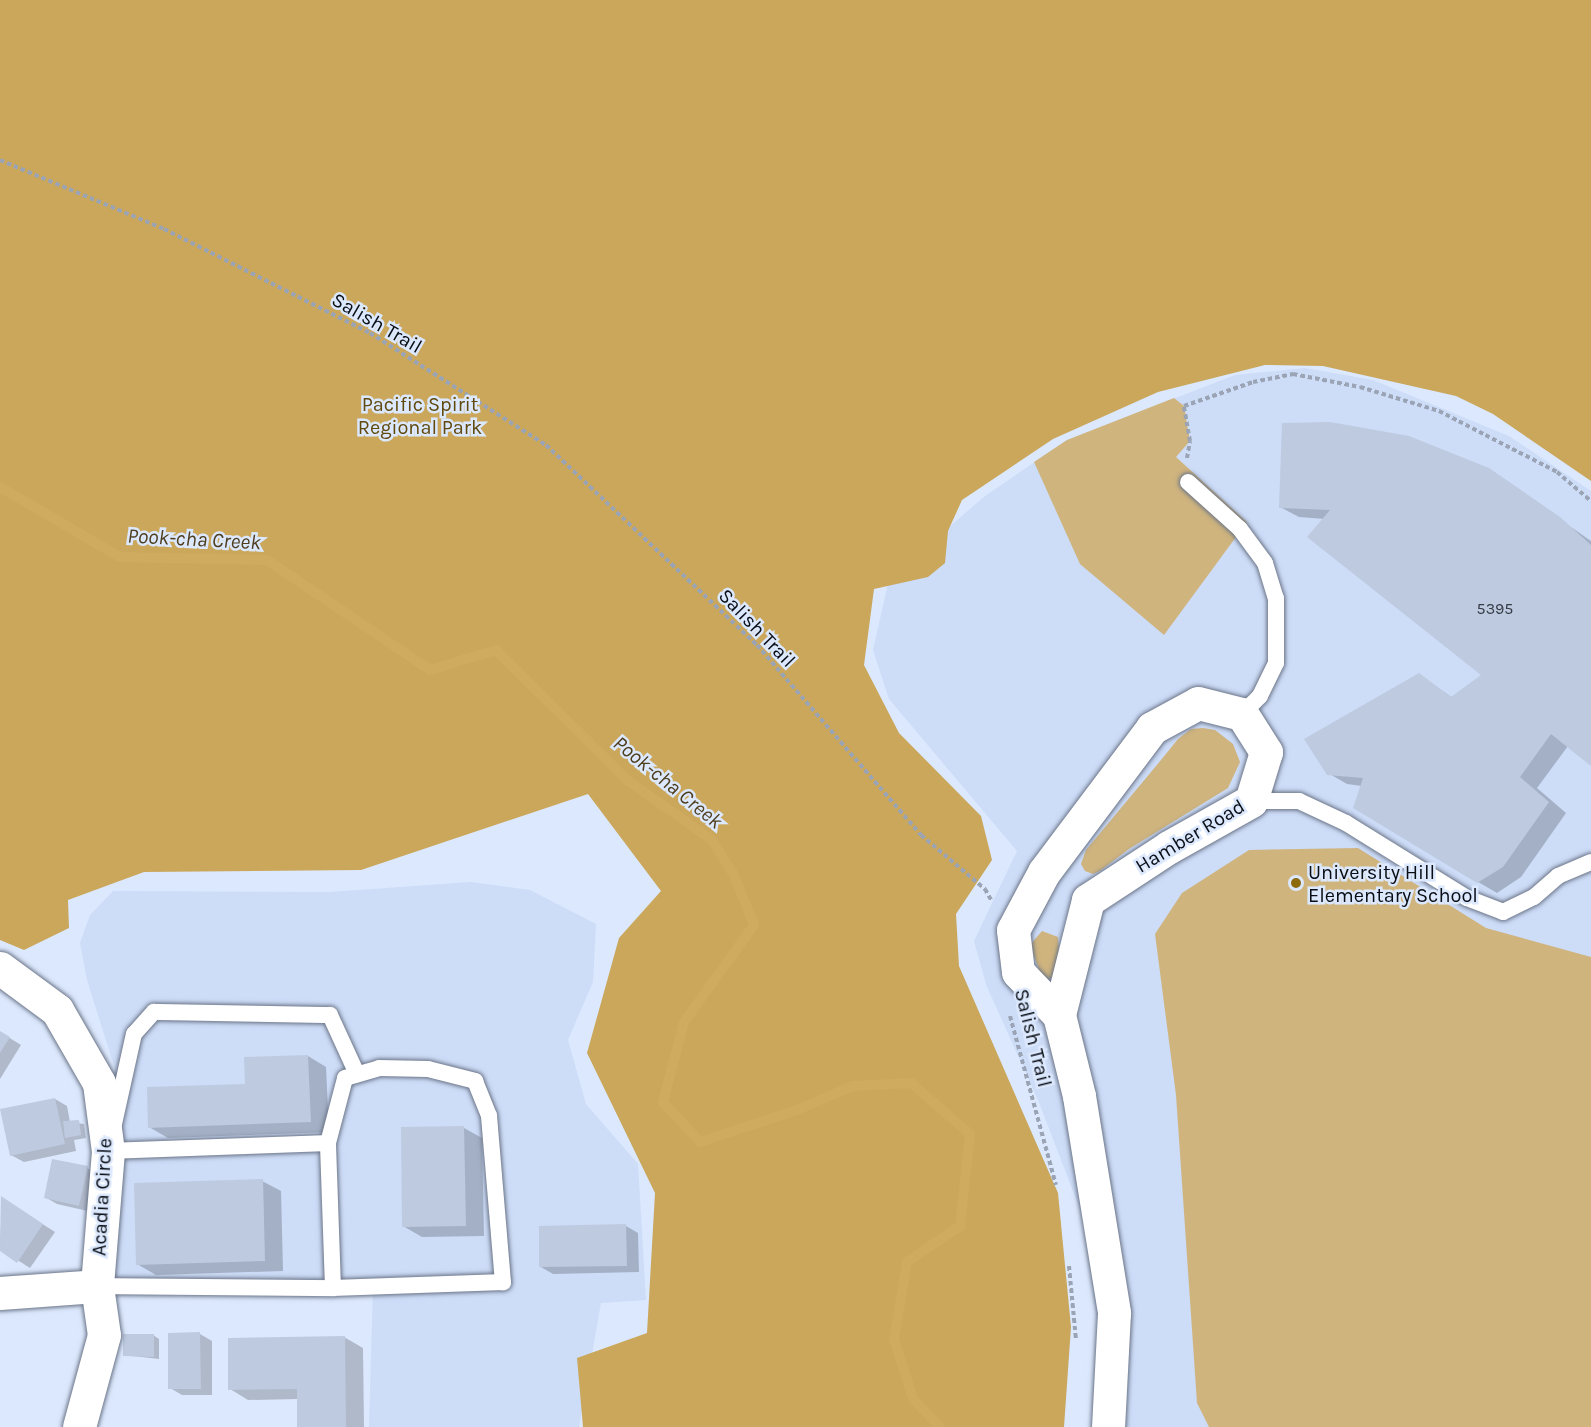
<!DOCTYPE html>
<html>
<head>
<meta charset="utf-8">
<style>
	body { margin:0 }
	#map { position:relative; width:1591px; height:1427px; overflow:hidden; background:#dce8fd; font-family:Karla,sans-serif }
	div>[style] { position:absolute }
	[style*='--x'] { left:calc(var(--x)*1px); top:calc(var(--y)*1px); width:calc(var(--w)*1px); rotate:calc(var(--a)*1deg) }
	.built>* { inset:0; background:#cddcf7 }
	.green>* { inset:0; background:#cfb47e }
	.forest>* { inset:0; background:#caa75b }
	.shadow>* { inset:0; background:#0003 }
	.stream>* { height:10px; margin:-5px; padding:0 5px; transform-origin:5px; border-radius:5px; background:#cfab60 }
	.building>* { inset:0; background:#becadf }
	.path>* { height:4px; margin-top:-2px; transform-origin:0; background:repeating-linear-gradient(90deg,#9aa4b5 0 4.5px,transparent 0 7.5px) }
	.roads { filter:drop-shadow(0 0 2px #6b7588) drop-shadow(0 0 2px #6b7588) }
	.service>* { height:16px; margin:-8px; padding:0 8px; transform-origin:8px; border-radius:8px; background:#fff }
	.minor>* { height:33px; margin:-16.5px; padding:0 16.5px; transform-origin:16.5px; border-radius:16.5px; background:#fff }
	.dots>* { width:16px; height:16px; translate:-50% -50%; box-sizing:border-box; border:3px solid #dce8fd; border-radius:50% }
	span { translate:-50% -50%; white-space:nowrap; text-align:center; line-height:1.15; -webkit-text-stroke:5px #dce8fd; paint-order:stroke }
	.number-label { font-size:16px; color:#363c47 }
	.number-label span { -webkit-text-stroke-width:0 }
	.street-label { font-size:20px; color:#090d14 }
	.park-label { font-size:20px; color:#61490c }
	.poi-label { font-size:20px; color:#090d14 }
	.left { translate:0 -50%; text-align:left }
	.water-label { font-size:21px; color:#4e3e1d; font-style:italic }
</style>
</head>
<body>
<div id="map">
	<div class="built">
		<i style="clip-path:polygon(1305px 368px,1373px 380px,1509px 436px,1591px 491px,1591px 1427px,1097px 1427px,1099px 1337px,1083px 1217px,1038px 1100px,987px 987px,974px 941px,1017px 851px,889px 699px,873px 650px,889px 579px,985px 496px,1067px 440px,1235px 375px)"></i>
		<i style="clip-path:polygon(471px 882px,530px 890px,596px 924px,593px 982px,568px 1040px,586px 1104px,638px 1164px,646px 1300px,601px 1303px,579px 1427px,369px 1427px,373px 1287px,97px 1286px,115px 1069px,87px 980px,80px 943px,90px 915px,113px 891px,330px 892px)"></i>
	</div>
	<div class="green">
		<i style="clip-path:polygon(1174px 398px,1184px 406px,1190px 441px,1176px 457px,1247px 522px,1164px 635px,1080px 564px,1034px 462px,1067px 440px)"></i>
		<i style="clip-path:polygon(1203px 728px,1215px 730px,1233px 744px,1240px 762px,1228px 788px,1129px 849px,1100px 871px,1093px 874px,1085px 871px,1081px 864px,1086px 850px,1161px 760px,1178px 739px,1191px 729px)"></i>
		<i style="clip-path:polygon(1358px 848px,1486px 928px,1591px 957px,1591px 1427px,1209px 1427px,1197px 1403px,1176px 1095px,1155px 934px,1182px 893px,1249px 850px)"></i>
		<i style="clip-path:polygon(1042px 931px,1058px 937px,1059px 948px,1053px 977px,1048px 979px,1041px 975px,1030px 945px)"></i>
	</div>
	<div class="forest">
		<i style="clip-path:polygon(0 0,1591px 0,1591px 481px,1493px 414px,1456px 396px,1323px 366px,1265px 365px,1158px 392px,1053px 439px,962px 500px,948px 531px,945px 563px,928px 577px,874px 589px,864px 665px,899px 733px,981px 816px,992px 860px,956px 914px,959px 966px,1058px 1193px,1071px 1327px,1064px 1427px,583px 1427px,577px 1358px,647px 1333px,655px 1193px,587px 1053px,619px 938px,661px 891px,588px 794px,361px 870px,144px 872px,68px 900px,69px 928px,24px 950px,0 940px)"></i>
	</div>
	<div class="shadow">
		<i style="clip-path:polygon(1489px 470px,1591px 541px,1591px 764px,1568px 746px,1537px 788px,1566px 813px,1521px 877px,1497px 893px,1478px 882px,1362px 786px,1347px 784px,1328px 773px,1419px 675px,1453px 698px,1484px 675px,1325px 519px,1299px 517px,1280px 507px)"></i>
		<i style="clip-path:polygon(0 1032px,21px 1045px,0 1079px)"></i>
		<i style="clip-path:polygon(308px 1056px,326px 1067px,329px 1132px,168px 1138px,149px 1127px)"></i>
		<i style="clip-path:polygon(55px 1099px,67px 1106px,70px 1122px,84px 1124px,86px 1138px,74px 1140px,76px 1151px,24px 1162px,11px 1155px)"></i>
		<i style="clip-path:polygon(464px 1128px,482px 1138px,484px 1236px,422px 1237px,403px 1226px)"></i>
		<i style="clip-path:polygon(87px 1168px,100px 1175px,92px 1212px,57px 1204px,45px 1197px)"></i>
		<i style="clip-path:polygon(262px 1181px,281px 1191px,283px 1271px,156px 1275px,137px 1264px)"></i>
		<i style="clip-path:polygon(2px 1198px,55px 1232px,30px 1268px,0 1249px)"></i>
		<i style="clip-path:polygon(626px 1226px,638px 1233px,639px 1272px,553px 1274px,541px 1267px)"></i>
		<i style="clip-path:polygon(200px 1334px,212px 1341px,212px 1395px,182px 1395px,170px 1388px)"></i>
		<i style="clip-path:polygon(153px 1335px,159px 1339px,159px 1359px,124px 1355px)"></i>
		<i style="clip-path:polygon(344px 1337px,363px 1348px,364px 1427px,299px 1427px,298px 1399px,248px 1400px,230px 1389px)"></i>
	</div>
	<div class="stream">
		<i style="--x:0;--y:487;--w:139;--a:30.3"></i>
		<i style="--x:120;--y:557;--w:147;--a:1.2"></i>
		<i style="--x:267;--y:560;--w:197;--a:34"></i>
		<i style="--x:430;--y:670;--w:69;--a:-16.9"></i>
		<i style="--x:496;--y:650;--w:185;--a:44.8"></i>
		<i style="--x:627;--y:780;--w:104;--a:35.2"></i>
		<i style="--x:712;--y:840;--w:39;--a:58"></i>
		<i style="--x:733;--y:873;--w:56;--a:68"></i>
		<i style="--x:754;--y:925;--w:120;--a:125.8"></i>
		<i style="--x:684;--y:1022;--w:83;--a:104.7"></i>
		<i style="--x:663;--y:1102;--w:54;--a:47.2"></i>
		<i style="--x:700;--y:1142;--w:102;--a:-18.3"></i>
		<i style="--x:797;--y:1110;--w:61;--a:-23.2"></i>
		<i style="--x:853;--y:1086;--w:58;--a:-3"></i>
		<i style="--x:911;--y:1083;--w:78;--a:40.8"></i>
		<i style="--x:970;--y:1134;--w:93;--a:96.2"></i>
		<i style="--x:960;--y:1226;--w:64;--a:145.8"></i>
		<i style="--x:907;--y:1262;--w:78;--a:99.6"></i>
		<i style="--x:894;--y:1339;--w:63;--a:72.4"></i>
		<i style="--x:913;--y:1399;--w:39;--a:46"></i>
	</div>
	<div class="building">
		<i style="clip-path:polygon(1330px 422px,1409px 436px,1489px 468px,1560px 517px,1591px 545px,1591px 766px,1551px 734px,1520px 777px,1549px 802px,1503px 867px,1477px 883px,1353px 808px,1363px 778px,1327px 775px,1304px 739px,1419px 673px,1451px 697px,1481px 675px,1307px 537px,1330px 510px,1279px 508px,1282px 423px)"></i>
		<i style="clip-path:polygon(0 1031px,10px 1037px,0 1053px)"></i>
		<i style="clip-path:polygon(308px 1055px,311px 1122px,148px 1128px,147px 1087px,245px 1084px,244px 1057px)"></i>
		<i style="clip-path:polygon(55px 1098px,65px 1144px,10px 1156px,0 1109px)"></i>
		<i style="clip-path:polygon(79px 1120px,81px 1135px,65px 1138px,63px 1121px)"></i>
		<i style="clip-path:polygon(464px 1126px,466px 1226px,402px 1227px,401px 1127px)"></i>
		<i style="clip-path:polygon(52px 1159px,88px 1166px,79px 1206px,44px 1198px)"></i>
		<i style="clip-path:polygon(263px 1179px,265px 1261px,136px 1265px,134px 1183px)"></i>
		<i style="clip-path:polygon(1px 1196px,43px 1224px,17px 1263px,0 1251px)"></i>
		<i style="clip-path:polygon(626px 1224px,627px 1266px,539px 1267px,539px 1226px)"></i>
		<i style="clip-path:polygon(200px 1332px,201px 1389px,168px 1389px,168px 1333px)"></i>
		<i style="clip-path:polygon(123px 1334px,154px 1334px,154px 1357px,123px 1356px)"></i>
		<i style="clip-path:polygon(345px 1336px,346px 1427px,297px 1427px,297px 1389px,228px 1390px,228px 1338px)"></i>
	</div>
	<div class="path">
		<i style="--x:0;--y:160;--w:178;--a:22.8"></i>
		<i style="--x:164;--y:229;--w:231;--a:26.8"></i>
		<i style="--x:370;--y:333;--w:209;--a:32.5"></i>
		<i style="--x:546;--y:445;--w:291;--a:43.5"></i>
		<i style="--x:757;--y:645;--w:251;--a:49.2"></i>
		<i style="--x:921;--y:835;--w:84;--a:40.2"></i>
		<i style="--x:985;--y:889;--w:13;--a:61"></i>
		<i style="--x:1187;--y:458;--w:17;--a:-80"></i>
		<i style="--x:1190;--y:441;--w:36;--a:-100"></i>
		<i style="--x:1184;--y:406;--w:73;--a:-19.2"></i>
		<i style="--x:1253;--y:382;--w:41;--a:-11.3"></i>
		<i style="--x:1293;--y:374;--w:68;--a:11"></i>
		<i style="--x:1360;--y:387;--w:83;--a:16.9"></i>
		<i style="--x:1439;--y:411;--w:133;--a:27.3"></i>
		<i style="--x:1557;--y:472;--w:45;--a:40.5"></i>
		<i style="--x:1010;--y:1016;--w:175;--a:74.8"></i>
		<i style="--x:1069;--y:1266;--w:74;--a:84.6"></i>
	</div>
	<div class="roads">
		<div class="service">
			<i style="--x:1188;--y:482;--w:70;--a:42.1"></i>
			<i style="--x:1240;--y:529;--w:42;--a:53.7"></i>
			<i style="--x:1265;--y:563;--w:37;--a:73"></i>
			<i style="--x:1276;--y:598;--w:65;--a:90"></i>
			<i style="--x:1276;--y:663;--w:37;--a:116"></i>
			<i style="--x:1260;--y:696;--w:25;--a:135"></i>
			<i style="--x:1251;--y:801;--w:48;--a:0"></i>
			<i style="--x:1299;--y:801;--w:52;--a:25.1"></i>
			<i style="--x:1346;--y:823;--w:142;--a:31.8"></i>
			<i style="--x:1467;--y:898;--w:39;--a:21"></i>
			<i style="--x:1503;--y:912;--w:34;--a:-26"></i>
			<i style="--x:1534;--y:897;--w:32;--a:-41"></i>
			<i style="--x:1558;--y:876;--w:36;--a:-23"></i>
			<i style="--x:379;--y:1068;--w:49;--a:1.2"></i>
			<i style="--x:428;--y:1069;--w:49;--a:14.3"></i>
			<i style="--x:475;--y:1081;--w:38;--a:68"></i>
			<i style="--x:489;--y:1116;--w:167;--a:85.2"></i>
			<i style="--x:503;--y:1282;--w:170;--a:178"></i>
			<i style="--x:333;--y:1288;--w:145;--a:-92"></i>
			<i style="--x:328;--y:1143;--w:67;--a:-75.3"></i>
			<i style="--x:345;--y:1078;--w:35;--a:-16"></i>
			<i style="--x:328;--y:1143;--w:220;--a:177.9"></i>
			<i style="--x:108;--y:1151;--w:120;--a:-77.5"></i>
			<i style="--x:134;--y:1034;--w:30;--a:-48"></i>
			<i style="--x:154;--y:1012;--w:176;--a:1"></i>
			<i style="--x:330;--y:1015;--w:65;--a:65.4"></i>
			<i style="--x:97;--y:1286;--w:236;--a:0.5"></i>
		</div>
		<div class="minor">
			<i style="--x:0;--y:968;--w:71;--a:36.4"></i>
			<i style="--x:57;--y:1010;--w:84;--a:60.1"></i>
			<i style="--x:99;--y:1083;--w:69;--a:82.5"></i>
			<i style="--x:108;--y:1151;--w:135;--a:94.7"></i>
			<i style="--x:97;--y:1286;--w:49;--a:81.9"></i>
			<i style="--x:104;--y:1335;--w:95;--a:105.2"></i>
			<i style="--x:1059;--y:1015;--w:59;--a:-133.6"></i>
			<i style="--x:1018;--y:972;--w:42;--a:-96.8"></i>
			<i style="--x:1013;--y:930;--w:66;--a:-61.9"></i>
			<i style="--x:1044;--y:872;--w:180;--a:-53.1"></i>
			<i style="--x:1152;--y:728;--w:52;--a:-28.5"></i>
			<i style="--x:1198;--y:703;--w:45;--a:14"></i>
			<i style="--x:1242;--y:714;--w:45;--a:57.7"></i>
			<i style="--x:1266;--y:752;--w:51;--a:107"></i>
			<i style="--x:1251;--y:801;--w:94;--a:150.7"></i>
			<i style="--x:1169;--y:847;--w:97;--a:146.8"></i>
			<i style="--x:1088;--y:900;--w:119;--a:104.2"></i>
			<i style="--x:1059;--y:1015;--w:83;--a:76.1"></i>
			<i style="--x:1079;--y:1096;--w:220;--a:80.8"></i>
			<i style="--x:1114;--y:1313;--w:114;--a:93"></i>
			<i style="--x:0;--y:1293;--w:97;--a:-4.1"></i>
		</div>
	</div>
	<div class="dots">
		<i style="left:1296px;top:883px;background:#8d6a0c"></i>
	</div>
	<div class="number-label">
		<span style="left:1495px;top:609px">5395</span>
	</div>
	<div class="street-label">
		<span style="left:377px;top:323px;rotate:30deg">Salish Trail</span>
		<span style="left:757px;top:628px;rotate:46deg">Salish Trail</span>
		<span style="left:1190px;top:836px;rotate:-31deg">Hamber Road</span>
		<span style="left:1033px;top:1038px;rotate:76deg">Salish Trail</span>
		<span style="left:102px;top:1197px;rotate:-87deg">Acadia Circle</span>
	</div>
	<div class="park-label">
		<span style="left:420px;top:416px">Pacific Spirit<br>Regional Park</span>
	</div>
	<div class="poi-label">
		<span class="left" style="left:1308px;top:884px">University Hill<br>Elementary School</span>
	</div>
	<div class="water-label">
		<span style="left:194px;top:539px;rotate:3deg">Pook-cha Creek</span>
		<span style="left:668px;top:782px;rotate:39deg">Pook-cha Creek</span>
	</div>
</div>
</body>
</html>
